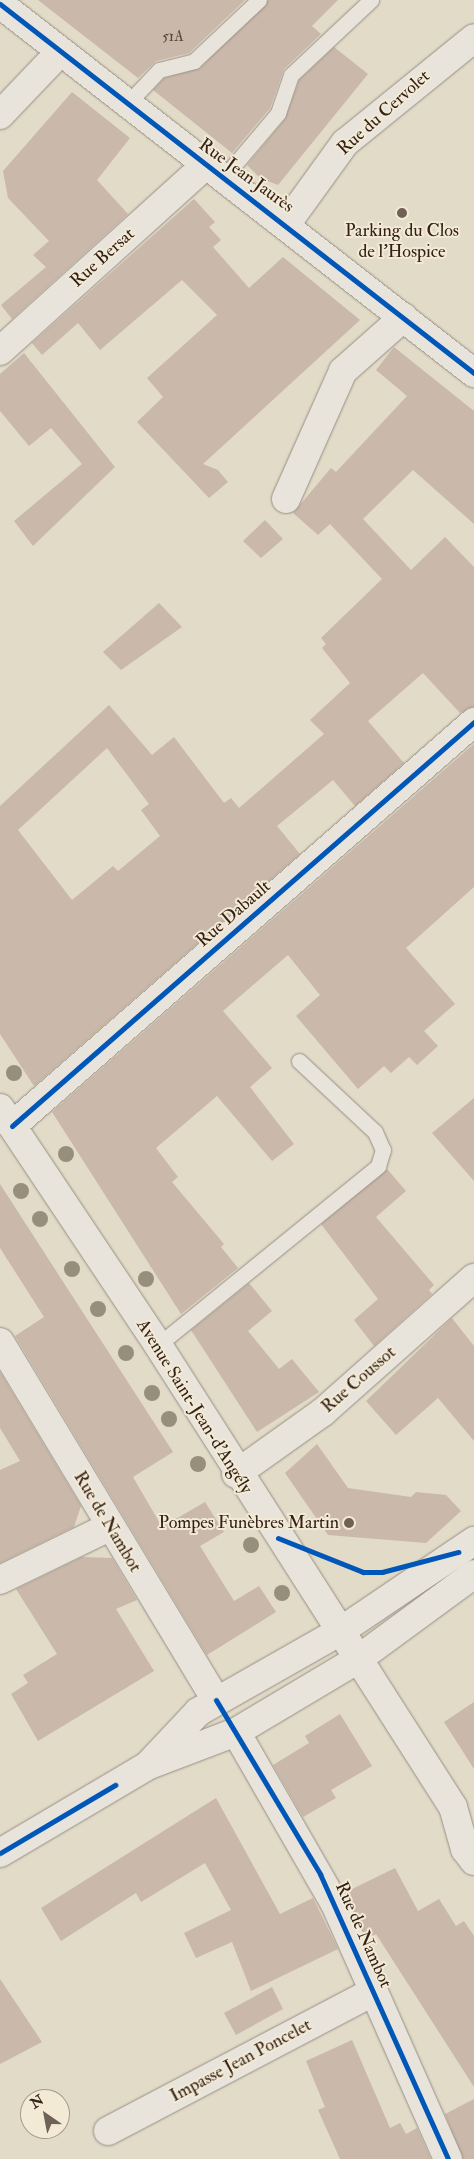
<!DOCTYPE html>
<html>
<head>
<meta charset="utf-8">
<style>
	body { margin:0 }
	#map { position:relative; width:474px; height:2159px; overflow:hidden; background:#e2dbc8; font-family:"IM FELL Double Pica",serif }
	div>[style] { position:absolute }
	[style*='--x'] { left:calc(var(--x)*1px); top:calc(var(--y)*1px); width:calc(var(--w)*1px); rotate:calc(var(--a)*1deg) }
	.building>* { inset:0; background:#cab8aa }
	.roads { filter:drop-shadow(0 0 1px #968f84) drop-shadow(0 0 1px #968f84) }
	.lane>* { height:15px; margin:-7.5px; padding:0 7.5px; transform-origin:7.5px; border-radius:7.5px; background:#e8e4dc }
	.street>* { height:28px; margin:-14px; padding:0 14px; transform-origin:14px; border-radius:14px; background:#e8e4dc }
	.secondary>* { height:28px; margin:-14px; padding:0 14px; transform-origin:14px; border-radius:14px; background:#e8e4dc }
	.cycleway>* { height:5px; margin:-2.5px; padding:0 2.5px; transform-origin:2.5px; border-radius:2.5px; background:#0057b8 }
	.trees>* { width:16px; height:16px; margin:-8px; border-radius:50%; background:#978f7c }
	.dots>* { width:14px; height:14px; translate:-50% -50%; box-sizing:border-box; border:2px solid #f3ead5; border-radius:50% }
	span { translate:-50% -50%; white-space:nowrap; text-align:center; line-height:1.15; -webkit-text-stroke:4px #f3ead5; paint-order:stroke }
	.number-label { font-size:15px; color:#59463c }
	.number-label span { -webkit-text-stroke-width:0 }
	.street-label { font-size:18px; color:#332018 }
	.poi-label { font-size:18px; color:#332018 }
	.right { translate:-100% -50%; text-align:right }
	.north { position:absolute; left:20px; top:2089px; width:50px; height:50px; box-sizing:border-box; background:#f3ead5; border:1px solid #a69989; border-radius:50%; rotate:327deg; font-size:14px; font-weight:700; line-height:20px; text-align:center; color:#332018 }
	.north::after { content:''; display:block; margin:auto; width:18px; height:22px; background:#706156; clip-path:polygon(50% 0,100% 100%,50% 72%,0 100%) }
</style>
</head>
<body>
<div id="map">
	<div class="building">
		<i style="clip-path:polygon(38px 0,245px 0,189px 53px,156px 61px,138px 78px)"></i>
		<i style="clip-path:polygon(268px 0,338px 0,312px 26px,321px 34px,284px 69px,270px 108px,232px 153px,153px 90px,164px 78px,200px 68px)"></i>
		<i style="clip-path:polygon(334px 47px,368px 74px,278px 185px,260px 178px,247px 165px,285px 119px,299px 80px)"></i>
		<i style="clip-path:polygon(72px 92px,130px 138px,97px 180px,128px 214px,12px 319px,1px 305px,46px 267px,33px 255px,49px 241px,8px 198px,3px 171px)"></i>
		<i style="clip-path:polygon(194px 199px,215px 222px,209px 227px,221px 240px,213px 247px,249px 288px,283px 257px,360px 320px,203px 464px,218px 470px,228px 482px,209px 498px,137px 422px,163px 397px,147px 378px,217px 315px,182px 280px,100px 350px,78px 323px,42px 355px,32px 343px)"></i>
		<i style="clip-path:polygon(evenodd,394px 347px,474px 411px,474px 524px,413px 470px,363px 519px,411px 570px,445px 537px,474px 567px,474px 707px,460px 713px,423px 673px,368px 721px,404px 763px,355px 806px,333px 780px,277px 826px,300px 854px,34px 1086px,0 1034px,0 806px,109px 705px,152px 755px,174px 737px,224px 803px,231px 798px,239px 808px,324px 734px,310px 720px,350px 683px,322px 648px,326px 644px,321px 638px,382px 579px,330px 524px,318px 535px,293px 513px,331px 468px,336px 472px,407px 396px,376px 370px,394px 347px,107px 748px,149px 804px,141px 810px,160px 836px,118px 871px,113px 866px,72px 900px,18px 830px,107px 748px)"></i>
		<i style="clip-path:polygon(24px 353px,115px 467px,33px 546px,14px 521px,82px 464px,51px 428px,29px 446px,0 411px,0 374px)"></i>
		<i style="clip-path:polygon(265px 520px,283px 539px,261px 558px,243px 541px)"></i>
		<i style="clip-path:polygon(159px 603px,182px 627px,121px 670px,103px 652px)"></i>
		<i style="clip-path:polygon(474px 744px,474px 887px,406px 948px,455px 1004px,424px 1031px,438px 1046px,417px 1065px,409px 1057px,391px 1073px,384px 1066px,358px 1089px,296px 1016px,320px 995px,288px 955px,223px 1011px,272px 1068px,250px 1087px,294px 1144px,272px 1161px,217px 1096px,156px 1148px,178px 1177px,172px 1182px,224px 1244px,221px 1247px,238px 1268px,181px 1314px,52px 1112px)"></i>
		<i style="clip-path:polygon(474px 1098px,474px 1181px,432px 1133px)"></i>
		<i style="clip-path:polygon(387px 1169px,406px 1191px,376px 1217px,434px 1285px,429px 1290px,432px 1294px,374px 1346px,354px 1320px,378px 1299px,321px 1224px)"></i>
		<i style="clip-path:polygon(0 1184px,173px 1452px,133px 1477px,162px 1527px,205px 1502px,224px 1532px,200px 1546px,234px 1601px,259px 1586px,276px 1612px,207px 1655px,15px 1336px,44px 1317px,0 1248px)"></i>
		<i style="clip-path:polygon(249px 1283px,272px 1311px,248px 1331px,279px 1369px,292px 1359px,319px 1392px,257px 1432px,191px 1330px)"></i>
		<i style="clip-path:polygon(452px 1318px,474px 1346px,474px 1441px,438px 1398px,396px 1435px,366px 1401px)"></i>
		<i style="clip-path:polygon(0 1372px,81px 1506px,74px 1527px,0 1563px,0 1470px,20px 1461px,0 1428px)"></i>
		<i style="clip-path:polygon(317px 1444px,348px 1488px,411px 1497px,416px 1492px,446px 1495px,461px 1511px,426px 1543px,328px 1535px,285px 1473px)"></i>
		<i style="clip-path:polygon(82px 1557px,112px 1558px,137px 1600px,116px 1609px,154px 1671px,38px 1741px,11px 1694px,28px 1683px,23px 1675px,57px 1654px,16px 1589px)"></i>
		<i style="clip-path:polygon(474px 1702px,474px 1769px,444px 1722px)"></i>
		<i style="clip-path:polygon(340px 1714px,372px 1766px,331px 1790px,336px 1798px,303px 1817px,273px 1765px,309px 1743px,305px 1736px)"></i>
		<i style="clip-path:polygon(216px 1798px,280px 1914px,313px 1898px,338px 1949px,251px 1991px,232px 1942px,196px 1958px,184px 1933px,231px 1910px,205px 1863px,141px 1902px,136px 1893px,61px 1941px,41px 1908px)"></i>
		<i style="clip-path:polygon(395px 1868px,418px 1911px,439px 1899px,456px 1926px,464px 1921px,474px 1936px,474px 2087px,376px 1934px,368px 1939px,346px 1892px)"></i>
		<i style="clip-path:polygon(0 1979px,42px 2042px,0 2064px)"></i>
		<i style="clip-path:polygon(272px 1987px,283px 2009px,236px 2035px,224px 2013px)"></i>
		<i style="clip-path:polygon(352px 2040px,390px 2128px,400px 2123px,406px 2134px,417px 2128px,431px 2159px,340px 2159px,318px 2110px,325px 2107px,306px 2061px)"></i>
		<i style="clip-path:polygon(474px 2099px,474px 2159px,463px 2159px,445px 2114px)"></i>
	</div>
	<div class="roads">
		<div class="lane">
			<i style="--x:127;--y:104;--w:47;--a:-46.7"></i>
			<i style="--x:159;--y:70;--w:36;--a:-14"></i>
			<i style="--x:194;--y:61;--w:89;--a:-43.2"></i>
			<i style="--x:224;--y:177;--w:84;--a:-49.8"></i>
			<i style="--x:278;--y:113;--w:40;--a:-71.1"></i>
			<i style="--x:291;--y:75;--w:110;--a:-43.2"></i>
			<i style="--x:158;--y:1345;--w:284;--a:-39.1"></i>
			<i style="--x:378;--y:1166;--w:17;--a:-73"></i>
			<i style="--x:383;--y:1150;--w:20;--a:-114"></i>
			<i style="--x:375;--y:1132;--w:104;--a:-136.9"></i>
		</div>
		<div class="street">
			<i style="--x:0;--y:115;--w:86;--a:-46.4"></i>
			<i style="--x:287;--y:223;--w:99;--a:-54.1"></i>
			<i style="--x:345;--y:143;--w:166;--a:-39.1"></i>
			<i style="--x:0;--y:351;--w:278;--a:-42.1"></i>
			<i style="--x:286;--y:499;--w:140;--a:-66"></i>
			<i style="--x:343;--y:371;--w:81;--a:-41.5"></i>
			<i style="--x:12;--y:1126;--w:614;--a:-41.17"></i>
			<i style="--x:0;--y:1342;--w:418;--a:58.9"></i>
			<i style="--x:236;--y:1474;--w:107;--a:-35.5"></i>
			<i style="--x:323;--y:1412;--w:202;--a:-41.6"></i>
			<i style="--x:0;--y:1580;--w:121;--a:-25.9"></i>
			<i style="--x:236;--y:1732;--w:198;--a:60.1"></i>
			<i style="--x:335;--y:1904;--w:279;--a:66.1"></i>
			<i style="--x:108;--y:2131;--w:299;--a:-27.7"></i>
		</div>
		<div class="secondary">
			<i style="--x:0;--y:4;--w:601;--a:37.9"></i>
			<i style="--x:0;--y:1108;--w:285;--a:56.3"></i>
			<i style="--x:158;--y:1345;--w:548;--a:57.44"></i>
			<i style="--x:453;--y:1807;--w:44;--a:74.1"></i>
			<i style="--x:465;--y:1849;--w:15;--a:53"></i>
			<i style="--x:150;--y:1763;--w:70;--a:-46.7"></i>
			<i style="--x:198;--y:1712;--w:162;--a:-29.6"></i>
			<i style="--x:339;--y:1632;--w:163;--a:-34"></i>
			<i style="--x:0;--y:1853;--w:171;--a:-30.6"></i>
			<i style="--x:147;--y:1766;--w:95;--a:-20.9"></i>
			<i style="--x:236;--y:1732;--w:141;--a:-30.8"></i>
			<i style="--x:357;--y:1660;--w:145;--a:-36.3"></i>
		</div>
	</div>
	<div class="cycleway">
		<i style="--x:0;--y:4;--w:601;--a:37.9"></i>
		<i style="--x:12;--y:1126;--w:614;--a:-41.17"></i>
		<i style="--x:278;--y:1538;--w:92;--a:21.8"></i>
		<i style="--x:363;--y:1572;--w:19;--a:0"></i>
		<i style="--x:382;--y:1572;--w:79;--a:-14.7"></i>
		<i style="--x:216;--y:1700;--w:203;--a:59.1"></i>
		<i style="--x:320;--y:1874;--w:312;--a:65.8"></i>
		<i style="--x:0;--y:1853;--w:134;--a:-30.6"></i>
	</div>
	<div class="trees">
		<i style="left:14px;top:1073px"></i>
		<i style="left:66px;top:1154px"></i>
		<i style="left:21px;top:1191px"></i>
		<i style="left:40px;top:1219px"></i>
		<i style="left:72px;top:1269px"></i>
		<i style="left:146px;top:1279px"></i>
		<i style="left:98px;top:1309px"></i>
		<i style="left:126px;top:1353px"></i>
		<i style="left:152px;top:1393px"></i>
		<i style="left:169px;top:1419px"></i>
		<i style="left:198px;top:1464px"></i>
		<i style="left:251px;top:1545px"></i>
		<i style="left:282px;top:1593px"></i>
	</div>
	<div class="dots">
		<i style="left:402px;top:213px;background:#706156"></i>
		<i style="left:349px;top:1523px;background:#706156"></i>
	</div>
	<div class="number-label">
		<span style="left:173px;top:37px">51A</span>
	</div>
	<div class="street-label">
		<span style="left:384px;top:113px;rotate:-42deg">Rue du Cervolet</span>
		<span style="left:246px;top:176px;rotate:36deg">Rue Jean Jaurès</span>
		<span style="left:103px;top:258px;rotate:-42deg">Rue Bersat</span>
		<span style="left:234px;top:914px;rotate:-41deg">Rue Dabault</span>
		<span style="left:359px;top:1380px;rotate:-41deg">Rue Coussot</span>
		<span style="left:194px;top:1407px;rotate:58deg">Avenue Saint-Jean-d'Angély</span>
		<span style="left:107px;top:1522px;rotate:59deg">Rue de Nambot</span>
		<span style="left:363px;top:1935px;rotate:66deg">Rue de Nambot</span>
		<span style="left:241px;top:2061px;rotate:-28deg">Impasse Jean Poncelet</span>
	</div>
	<div class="poi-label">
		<span style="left:402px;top:242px">Parking du Clos<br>de l'Hospice</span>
		<span class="right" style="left:339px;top:1523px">Pompes Funèbres Martin</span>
	</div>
	<div class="north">N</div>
</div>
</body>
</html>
